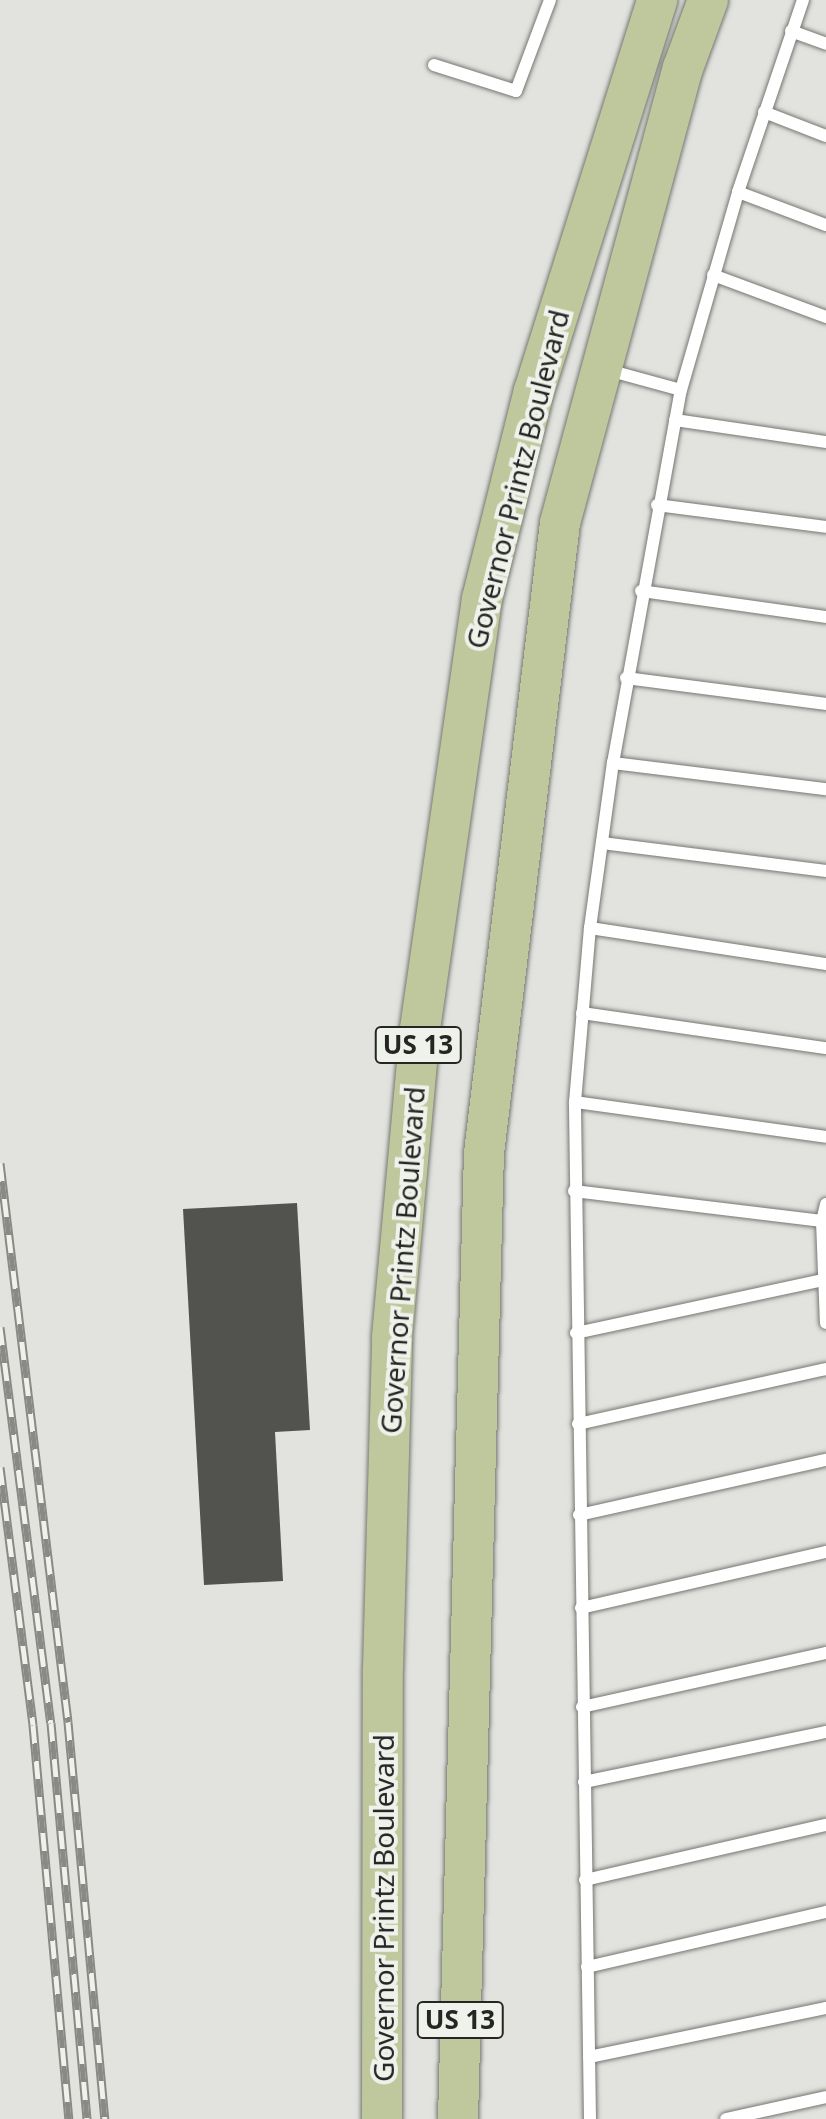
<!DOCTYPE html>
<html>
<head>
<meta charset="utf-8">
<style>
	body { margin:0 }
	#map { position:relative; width:826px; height:2119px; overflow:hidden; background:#e2e3de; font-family:"Noto Sans",sans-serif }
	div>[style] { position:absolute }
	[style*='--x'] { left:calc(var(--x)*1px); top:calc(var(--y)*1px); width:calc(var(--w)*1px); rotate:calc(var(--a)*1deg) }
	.building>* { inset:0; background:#52534f }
	.roads { filter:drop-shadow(0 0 2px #757772) drop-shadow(0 0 2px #757772) }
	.lane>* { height:12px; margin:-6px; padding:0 6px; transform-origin:6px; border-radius:6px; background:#fff }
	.primary>* { height:40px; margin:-20px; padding:0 20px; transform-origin:20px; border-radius:20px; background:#bfc79d }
	.rail>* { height:9px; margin-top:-4.5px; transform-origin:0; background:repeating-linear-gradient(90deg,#eff1eb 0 18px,#898a86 0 36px); box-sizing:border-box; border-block:2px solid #898a86 }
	span { translate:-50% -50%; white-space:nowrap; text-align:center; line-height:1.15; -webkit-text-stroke:8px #eff1eb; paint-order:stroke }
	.shield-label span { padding:2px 6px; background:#eff1eb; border:2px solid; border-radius:6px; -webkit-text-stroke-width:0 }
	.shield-label { font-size:26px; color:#252624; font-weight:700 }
	.street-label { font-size:28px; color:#252624 }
</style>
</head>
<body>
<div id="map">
	<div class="building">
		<i style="clip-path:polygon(297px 1203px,310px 1430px,275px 1432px,283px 1581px,204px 1585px,183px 1209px)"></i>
	</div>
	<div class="roads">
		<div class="lane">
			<i style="--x:791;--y:31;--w:37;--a:20"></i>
			<i style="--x:434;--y:65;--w:86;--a:17.6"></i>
			<i style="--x:516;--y:91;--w:97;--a:-69.5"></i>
			<i style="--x:764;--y:112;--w:66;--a:21.2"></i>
			<i style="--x:738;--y:192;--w:94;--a:20.6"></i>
			<i style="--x:713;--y:275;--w:121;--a:20.4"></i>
			<i style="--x:681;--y:390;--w:206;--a:-73.9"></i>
			<i style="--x:738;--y:192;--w:203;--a:-71.3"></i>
			<i style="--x:675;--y:420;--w:153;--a:8.3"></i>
			<i style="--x:657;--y:505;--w:170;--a:7.4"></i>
			<i style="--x:641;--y:591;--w:187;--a:8"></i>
			<i style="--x:626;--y:678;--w:202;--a:7.4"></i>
			<i style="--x:613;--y:763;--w:215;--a:7"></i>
			<i style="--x:602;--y:843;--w:226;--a:7.1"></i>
			<i style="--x:590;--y:928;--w:239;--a:8.7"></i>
			<i style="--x:582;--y:1013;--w:246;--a:8.2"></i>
			<i style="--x:575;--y:1102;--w:253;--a:7.9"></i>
			<i style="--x:574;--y:1191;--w:250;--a:6.9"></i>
			<i style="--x:826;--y:1204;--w:17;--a:103"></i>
			<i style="--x:822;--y:1221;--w:102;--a:87.8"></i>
			<i style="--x:576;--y:1333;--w:253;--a:-12.1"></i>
			<i style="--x:578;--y:1424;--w:254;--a:-12.5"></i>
			<i style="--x:579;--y:1515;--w:253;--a:-12.6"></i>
			<i style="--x:581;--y:1608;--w:251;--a:-12.9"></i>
			<i style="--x:582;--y:1707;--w:250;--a:-12.5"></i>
			<i style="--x:584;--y:1782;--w:247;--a:-11.7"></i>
			<i style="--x:585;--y:1880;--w:247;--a:-12.9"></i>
			<i style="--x:587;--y:1967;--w:245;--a:-13"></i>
			<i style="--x:589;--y:2057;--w:242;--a:-11.7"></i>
			<i style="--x:590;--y:2119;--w:1017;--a:-90.85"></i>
			<i style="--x:575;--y:1102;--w:175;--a:-85.1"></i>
			<i style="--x:590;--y:928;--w:167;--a:-82.1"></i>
			<i style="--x:613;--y:763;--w:379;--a:-79.7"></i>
			<i style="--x:681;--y:390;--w:76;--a:-164.7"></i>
			<i style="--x:726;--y:2119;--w:102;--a:-12.4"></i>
		</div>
		<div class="primary">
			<i style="--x:382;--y:2119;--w:451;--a:-89.9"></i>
			<i style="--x:383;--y:1668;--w:331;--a:-88.4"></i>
			<i style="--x:392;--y:1337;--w:309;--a:-84.8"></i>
			<i style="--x:420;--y:1029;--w:434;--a:-81.8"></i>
			<i style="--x:482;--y:599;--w:214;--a:-76"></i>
			<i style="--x:534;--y:391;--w:410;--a:-72.5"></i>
			<i style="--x:458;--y:2119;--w:966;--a:-88.46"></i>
			<i style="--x:484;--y:1153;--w:635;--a:-83.12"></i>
			<i style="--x:560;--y:523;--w:471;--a:-74.9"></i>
			<i style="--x:683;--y:68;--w:72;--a:-69.8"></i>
		</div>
	</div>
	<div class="rail">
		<i style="--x:0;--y:1163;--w:563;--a:83.06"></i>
		<i style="--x:68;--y:1722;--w:399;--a:84.7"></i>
		<i style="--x:0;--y:1327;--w:399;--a:82.7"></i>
		<i style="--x:51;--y:1723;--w:398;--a:84.8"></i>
		<i style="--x:0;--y:1467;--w:260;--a:82.7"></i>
		<i style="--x:33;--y:1725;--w:396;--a:84.8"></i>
	</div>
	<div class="shield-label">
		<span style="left:418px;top:1045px">US 13</span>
		<span style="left:460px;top:2020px">US 13</span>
	</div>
	<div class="street-label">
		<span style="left:517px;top:479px;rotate:-76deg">Governor Printz Boulevard</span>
		<span style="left:402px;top:1260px;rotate:-86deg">Governor Printz Boulevard</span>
		<span style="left:383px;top:1908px;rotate:-90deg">Governor Printz Boulevard</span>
	</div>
</div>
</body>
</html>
